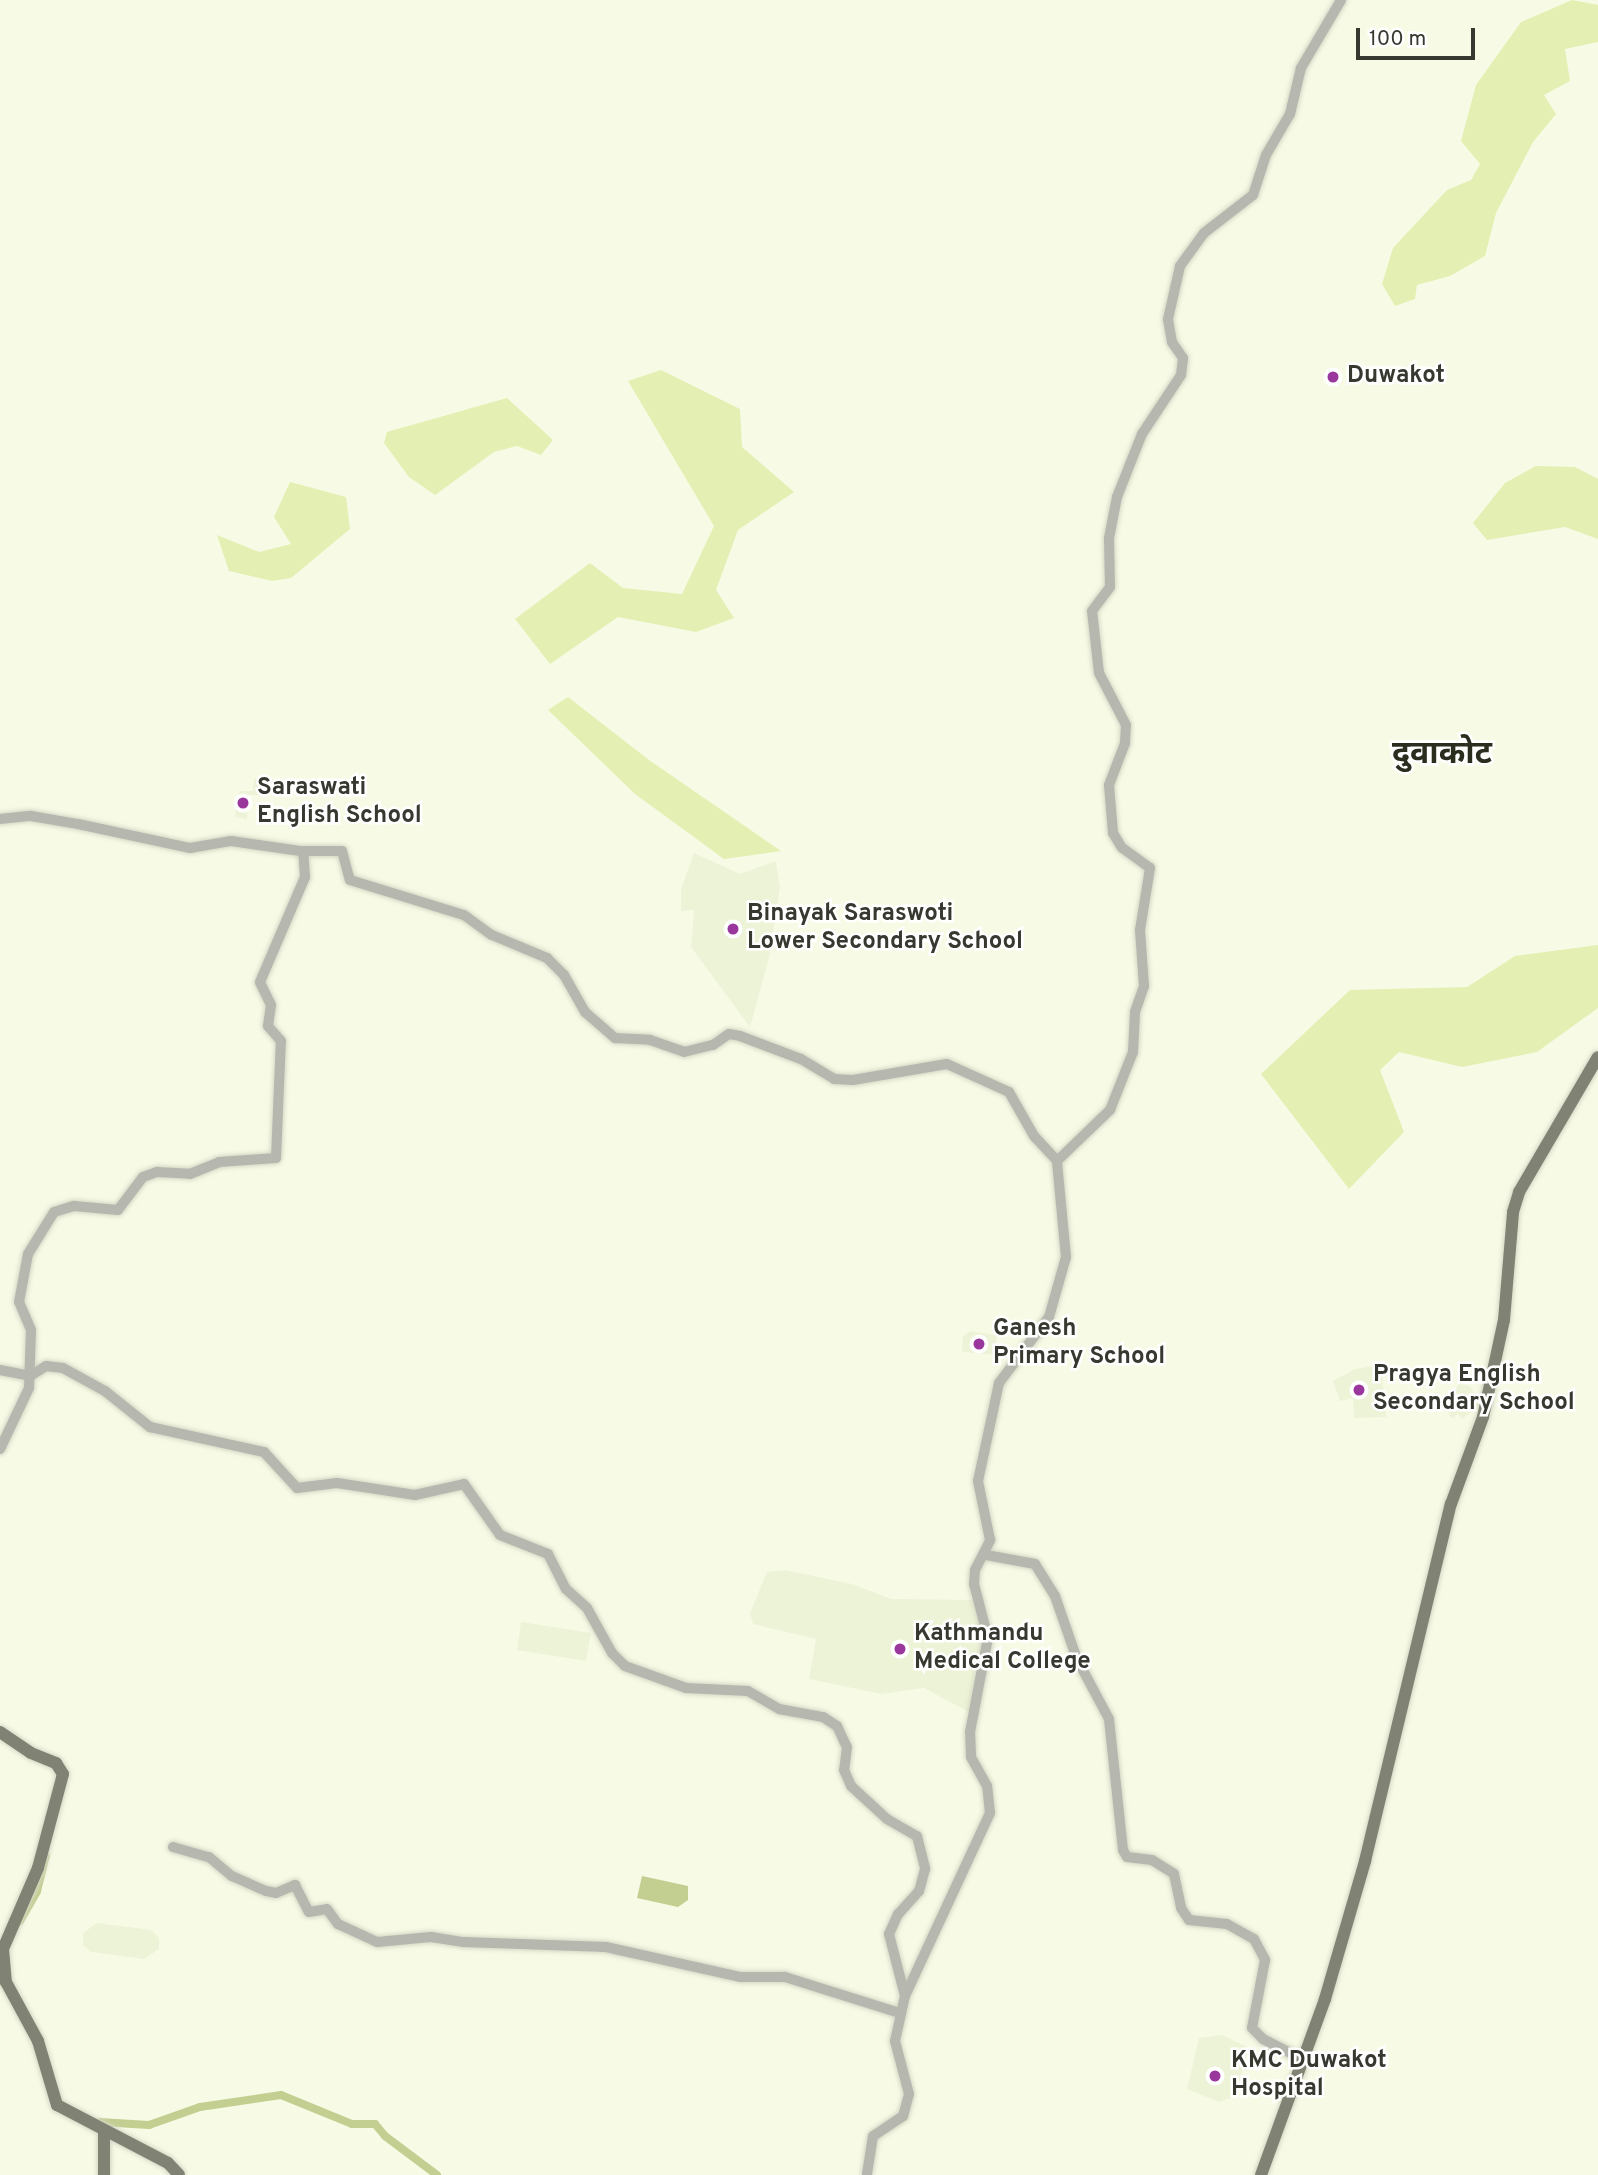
<!DOCTYPE html>
<html>
<head>
<meta charset="utf-8">
<style>
	body { margin:0 }
	#map { position:relative; width:1598px; height:2175px; overflow:hidden; background:#f7fbe6; font-family:Overpass,"Noto Sans Devanagari",sans-serif }
	div>[style] { position:absolute }
	[style*='--x'] { left:calc(var(--x)*1px); top:calc(var(--y)*1px); width:calc(var(--w)*1px); rotate:calc(var(--a)*1deg) }
	.built>* { inset:0; background:#edf3d6 }
	.green>* { inset:0; background:#e4efb3 }
	.water>* { inset:0; background:#c3ce91 }
	.canal>* { height:8px; margin:-4px; padding:0 4px; transform-origin:4px; border-radius:4px; background:#c3ce91 }
	.roads { filter:drop-shadow(0 0 2px #d4d8c5) drop-shadow(0 0 2px #d4d8c5) }
	.minor>* { height:10px; margin:-5px; padding:0 5px; transform-origin:5px; border-radius:5px; background:#b6b8af }
	.major>* { height:12px; margin:-6px; padding:0 6px; transform-origin:6px; border-radius:6px; background:#808373 }
	.dots>* { width:19px; height:19px; translate:-50% -50%; box-sizing:border-box; border:4px solid #fff; border-radius:50% }
	span { translate:-50% -50%; white-space:nowrap; text-align:center; line-height:1.15; -webkit-text-stroke:5px #fff; paint-order:stroke }
	.poi-label { font-size:24px; color:#373930; font-weight:700 }
	.left { translate:0 -50%; text-align:left }
	.district-label { font-size:32px; color:#2b2e1e; font-weight:700 }
	.scale { position:absolute; left:1356px; top:28px; width:119px; height:32px; box-sizing:border-box; border:4px solid #373930; border-top:0; padding-left:9px; font-size:21px; line-height:24px; white-space:nowrap; color:#373930; -webkit-text-stroke:5px #fff; paint-order:stroke }
</style>
</head>
<body>
<div id="map">
	<div class="built">
		<i style="clip-path:polygon(254px 779px,262px 779px,262px 795px,248px 795px,247px 819px,235px 817px,239px 791px,253px 791px)"></i>
		<i style="clip-path:polygon(694px 853px,740px 874px,776px 861px,780px 888px,769px 958px,750px 1027px,691px 947px,694px 910px,681px 911px,681px 889px)"></i>
		<i style="clip-path:polygon(970px 1331px,997px 1335px,995px 1355px,962px 1352px,963px 1336px)"></i>
		<i style="clip-path:polygon(1381px 1365px,1386px 1417px,1354px 1418px,1353px 1398px,1340px 1401px,1333px 1381px,1355px 1369px)"></i>
		<i style="clip-path:polygon(1460px 1384px,1470px 1386px,1481px 1405px,1462px 1419px,1458px 1414px,1452px 1419px,1441px 1399px)"></i>
		<i style="clip-path:polygon(785px 1570px,852px 1584px,891px 1599px,976px 1600px,987px 1623px,976px 1716px,924px 1688px,881px 1694px,809px 1679px,816px 1639px,753px 1624px,750px 1613px,767px 1572px)"></i>
		<i style="clip-path:polygon(521px 1622px,591px 1633px,586px 1661px,517px 1650px)"></i>
		<i style="clip-path:polygon(97px 1923px,151px 1930px,159px 1938px,159px 1949px,144px 1959px,91px 1952px,83px 1945px,83px 1933px)"></i>
		<i style="clip-path:polygon(1222px 2035px,1249px 2048px,1235px 2096px,1219px 2102px,1187px 2089px,1199px 2038px)"></i>
	</div>
	<div class="green">
		<i style="clip-path:polygon(1572px 0,1598px 5px,1598px 42px,1565px 49px,1570px 81px,1544px 95px,1556px 114px,1533px 142px,1496px 213px,1485px 256px,1450px 276px,1417px 285px,1415px 299px,1395px 306px,1382px 284px,1393px 248px,1447px 190px,1471px 180px,1480px 164px,1461px 141px,1476px 85px,1521px 22px)"></i>
		<i style="clip-path:polygon(661px 370px,740px 409px,742px 447px,794px 492px,738px 530px,716px 590px,734px 618px,696px 632px,618px 617px,550px 664px,515px 619px,590px 563px,623px 588px,682px 594px,714px 526px,628px 381px)"></i>
		<i style="clip-path:polygon(507px 398px,553px 440px,541px 455px,517px 446px,494px 452px,435px 495px,409px 477px,384px 443px,387px 432px)"></i>
		<i style="clip-path:polygon(1536px 466px,1575px 467px,1598px 479px,1598px 539px,1565px 527px,1487px 540px,1473px 523px,1505px 483px)"></i>
		<i style="clip-path:polygon(290px 482px,346px 497px,350px 529px,291px 578px,272px 581px,229px 571px,217px 535px,259px 552px,291px 544px,274px 517px)"></i>
		<i style="clip-path:polygon(568px 697px,649px 760px,781px 851px,724px 859px,635px 794px,548px 710px)"></i>
		<i style="clip-path:polygon(1598px 945px,1598px 1008px,1537px 1052px,1462px 1067px,1399px 1052px,1380px 1070px,1404px 1132px,1349px 1189px,1261px 1074px,1350px 990px,1467px 987px,1515px 956px)"></i>
	</div>
	<div class="water">
		<i style="clip-path:polygon(642px 1876px,688px 1886px,688px 1900px,678px 1907px,637px 1898px)"></i>
	</div>
	<div class="canal">
		<i style="--x:20;--y:1921;--w:34;--a:-60"></i>
		<i style="--x:37;--y:1891;--w:36;--a:-76"></i>
		<i style="--x:100;--y:2122;--w:49;--a:3.5"></i>
		<i style="--x:149;--y:2125;--w:54;--a:-19.4"></i>
		<i style="--x:200;--y:2107;--w:82;--a:-8.4"></i>
		<i style="--x:281;--y:2095;--w:77;--a:22.2"></i>
		<i style="--x:352;--y:2124;--w:23;--a:0"></i>
		<i style="--x:375;--y:2124;--w:16;--a:50"></i>
		<i style="--x:385;--y:2136;--w:65;--a:36.9"></i>
	</div>
	<div class="roads">
		<div class="minor">
			<i style="--x:0;--y:819;--w:31;--a:-6"></i>
			<i style="--x:31;--y:816;--w:48;--a:9.7"></i>
			<i style="--x:78;--y:824;--w:115;--a:12.1"></i>
			<i style="--x:190;--y:848;--w:42;--a:-9.7"></i>
			<i style="--x:231;--y:841;--w:70;--a:8.2"></i>
			<i style="--x:300;--y:851;--w:42;--a:0"></i>
			<i style="--x:342;--y:851;--w:30;--a:75"></i>
			<i style="--x:350;--y:880;--w:119;--a:17.1"></i>
			<i style="--x:464;--y:915;--w:34;--a:36"></i>
			<i style="--x:492;--y:935;--w:60;--a:22.7"></i>
			<i style="--x:547;--y:958;--w:24;--a:45"></i>
			<i style="--x:564;--y:975;--w:43;--a:60.4"></i>
			<i style="--x:585;--y:1012;--w:40;--a:41"></i>
			<i style="--x:615;--y:1038;--w:35;--a:3"></i>
			<i style="--x:650;--y:1040;--w:36;--a:19"></i>
			<i style="--x:684;--y:1052;--w:30;--a:-14"></i>
			<i style="--x:713;--y:1045;--w:19;--a:-35"></i>
			<i style="--x:729;--y:1034;--w:11;--a:10"></i>
			<i style="--x:740;--y:1036;--w:65;--a:20.7"></i>
			<i style="--x:801;--y:1059;--w:39;--a:31"></i>
			<i style="--x:834;--y:1079;--w:19;--a:3"></i>
			<i style="--x:853;--y:1080;--w:95;--a:-9.7"></i>
			<i style="--x:947;--y:1064;--w:68;--a:24.3"></i>
			<i style="--x:1009;--y:1092;--w:51;--a:60.4"></i>
			<i style="--x:1034;--y:1136;--w:34;--a:47"></i>
			<i style="--x:1057;--y:1161;--w:74;--a:-43.9"></i>
			<i style="--x:1110;--y:1110;--w:62;--a:-68.4"></i>
			<i style="--x:1133;--y:1052;--w:40;--a:-87.1"></i>
			<i style="--x:1135;--y:1012;--w:28;--a:-71"></i>
			<i style="--x:1144;--y:986;--w:56;--a:-94.1"></i>
			<i style="--x:1140;--y:930;--w:63;--a:-80.8"></i>
			<i style="--x:1150;--y:868;--w:34;--a:-144"></i>
			<i style="--x:1122;--y:848;--w:17;--a:-121"></i>
			<i style="--x:1113;--y:833;--w:48;--a:-94.8"></i>
			<i style="--x:1109;--y:785;--w:45;--a:-69.1"></i>
			<i style="--x:1125;--y:743;--w:18;--a:-87"></i>
			<i style="--x:1126;--y:725;--w:59;--a:-117.4"></i>
			<i style="--x:1099;--y:673;--w:62;--a:-96.4"></i>
			<i style="--x:1092;--y:611;--w:30;--a:-53"></i>
			<i style="--x:1110;--y:587;--w:49;--a:-91.2"></i>
			<i style="--x:1109;--y:538;--w:42;--a:-79"></i>
			<i style="--x:1117;--y:497;--w:68;--a:-68.4"></i>
			<i style="--x:1142;--y:434;--w:71;--a:-56.5"></i>
			<i style="--x:1181;--y:375;--w:17;--a:-83"></i>
			<i style="--x:1183;--y:358;--w:19;--a:-125"></i>
			<i style="--x:1172;--y:342;--w:23;--a:-100"></i>
			<i style="--x:1168;--y:319;--w:54;--a:-77.2"></i>
			<i style="--x:1180;--y:266;--w:41;--a:-54"></i>
			<i style="--x:1204;--y:233;--w:62;--a:-37.8"></i>
			<i style="--x:1253;--y:195;--w:42;--a:-72"></i>
			<i style="--x:1266;--y:155;--w:48;--a:-59.7"></i>
			<i style="--x:1290;--y:114;--w:47;--a:-76.6"></i>
			<i style="--x:1301;--y:68;--w:79;--a:-59.5"></i>
			<i style="--x:0;--y:1370;--w:31;--a:11"></i>
			<i style="--x:30;--y:1376;--w:19;--a:-32"></i>
			<i style="--x:46;--y:1366;--w:17;--a:7"></i>
			<i style="--x:63;--y:1368;--w:48;--a:28.7"></i>
			<i style="--x:105;--y:1391;--w:58;--a:38.7"></i>
			<i style="--x:150;--y:1427;--w:117;--a:12.4"></i>
			<i style="--x:264;--y:1452;--w:49;--a:47.5"></i>
			<i style="--x:297;--y:1488;--w:40;--a:-7.1"></i>
			<i style="--x:337;--y:1483;--w:79;--a:8.7"></i>
			<i style="--x:415;--y:1495;--w:50;--a:-12.7"></i>
			<i style="--x:464;--y:1484;--w:62;--a:54.8"></i>
			<i style="--x:500;--y:1535;--w:52;--a:21.6"></i>
			<i style="--x:548;--y:1554;--w:39;--a:63"></i>
			<i style="--x:566;--y:1589;--w:28;--a:42"></i>
			<i style="--x:587;--y:1608;--w:51;--a:60.9"></i>
			<i style="--x:612;--y:1653;--w:18;--a:45"></i>
			<i style="--x:625;--y:1666;--w:65;--a:19.8"></i>
			<i style="--x:686;--y:1688;--w:62;--a:2.8"></i>
			<i style="--x:748;--y:1691;--w:36;--a:30"></i>
			<i style="--x:779;--y:1709;--w:45;--a:10.3"></i>
			<i style="--x:823;--y:1717;--w:17;--a:33"></i>
			<i style="--x:837;--y:1726;--w:23;--a:65"></i>
			<i style="--x:847;--y:1747;--w:23;--a:97"></i>
			<i style="--x:844;--y:1770;--w:17;--a:66"></i>
			<i style="--x:851;--y:1786;--w:49;--a:42.5"></i>
			<i style="--x:887;--y:1819;--w:34;--a:30"></i>
			<i style="--x:917;--y:1836;--w:34;--a:76"></i>
			<i style="--x:925;--y:1869;--w:23;--a:105"></i>
			<i style="--x:919;--y:1891;--w:31;--a:132"></i>
			<i style="--x:898;--y:1914;--w:22;--a:114"></i>
			<i style="--x:889;--y:1934;--w:64;--a:75.5"></i>
			<i style="--x:905;--y:1996;--w:46;--a:102.5"></i>
			<i style="--x:895;--y:2041;--w:55;--a:75.2"></i>
			<i style="--x:909;--y:2094;--w:23;--a:105"></i>
			<i style="--x:903;--y:2116;--w:36;--a:146"></i>
			<i style="--x:873;--y:2136;--w:39;--a:99"></i>
			<i style="--x:0;--y:1449;--w:68;--a:-64.6"></i>
			<i style="--x:29;--y:1388;--w:58;--a:-88"></i>
			<i style="--x:31;--y:1330;--w:30;--a:-113"></i>
			<i style="--x:19;--y:1302;--w:49;--a:-79.4"></i>
			<i style="--x:28;--y:1254;--w:49;--a:-58.2"></i>
			<i style="--x:54;--y:1212;--w:21;--a:-17"></i>
			<i style="--x:74;--y:1206;--w:44;--a:5.2"></i>
			<i style="--x:118;--y:1210;--w:41;--a:-52.9"></i>
			<i style="--x:143;--y:1177;--w:15;--a:-20"></i>
			<i style="--x:157;--y:1172;--w:33;--a:3"></i>
			<i style="--x:190;--y:1174;--w:31;--a:-22"></i>
			<i style="--x:219;--y:1162;--w:57;--a:-4"></i>
			<i style="--x:276;--y:1158;--w:117;--a:-87.6"></i>
			<i style="--x:281;--y:1041;--w:20;--a:-131"></i>
			<i style="--x:268;--y:1026;--w:21;--a:-82"></i>
			<i style="--x:271;--y:1005;--w:25;--a:-116"></i>
			<i style="--x:260;--y:982;--w:114;--a:-66.8"></i>
			<i style="--x:305;--y:877;--w:26;--a:-94"></i>
			<i style="--x:986;--y:1555;--w:50;--a:10.4"></i>
			<i style="--x:1035;--y:1564;--w:38;--a:58"></i>
			<i style="--x:1055;--y:1596;--w:67;--a:70.8"></i>
			<i style="--x:1077;--y:1659;--w:68;--a:61.9"></i>
			<i style="--x:1109;--y:1719;--w:132;--a:83.9"></i>
			<i style="--x:1123;--y:1850;--w:8;--a:60"></i>
			<i style="--x:1127;--y:1857;--w:25;--a:7"></i>
			<i style="--x:1152;--y:1860;--w:26;--a:32"></i>
			<i style="--x:1174;--y:1874;--w:35;--a:78"></i>
			<i style="--x:1181;--y:1908;--w:14;--a:56"></i>
			<i style="--x:1189;--y:1920;--w:38;--a:6"></i>
			<i style="--x:1227;--y:1924;--w:31;--a:29"></i>
			<i style="--x:1254;--y:1939;--w:24;--a:62"></i>
			<i style="--x:1265;--y:1960;--w:69;--a:100.8"></i>
			<i style="--x:1252;--y:2028;--w:16;--a:45"></i>
			<i style="--x:1263;--y:2039;--w:44;--a:27.1"></i>
			<i style="--x:173;--y:1847;--w:37;--a:16"></i>
			<i style="--x:209;--y:1857;--w:30;--a:40"></i>
			<i style="--x:232;--y:1876;--w:37;--a:24"></i>
			<i style="--x:266;--y:1891;--w:10;--a:11"></i>
			<i style="--x:276;--y:1893;--w:21;--a:-23"></i>
			<i style="--x:295;--y:1885;--w:30;--a:63"></i>
			<i style="--x:309;--y:1912;--w:18;--a:-9"></i>
			<i style="--x:327;--y:1909;--w:19;--a:54"></i>
			<i style="--x:338;--y:1924;--w:43;--a:24.8"></i>
			<i style="--x:377;--y:1942;--w:54;--a:-5.3"></i>
			<i style="--x:431;--y:1937;--w:33;--a:9"></i>
			<i style="--x:464;--y:1942;--w:142;--a:2"></i>
			<i style="--x:606;--y:1947;--w:137;--a:12.6"></i>
			<i style="--x:740;--y:1977;--w:45;--a:0"></i>
			<i style="--x:785;--y:1977;--w:121;--a:17.4"></i>
			<i style="--x:905;--y:1996;--w:202;--a:-65.1"></i>
			<i style="--x:990;--y:1813;--w:27;--a:-96"></i>
			<i style="--x:987;--y:1786;--w:33;--a:-119"></i>
			<i style="--x:971;--y:1757;--w:25;--a:-92"></i>
			<i style="--x:970;--y:1732;--w:96;--a:-79.2"></i>
			<i style="--x:988;--y:1638;--w:56;--a:-104.5"></i>
			<i style="--x:974;--y:1584;--w:14;--a:-86"></i>
			<i style="--x:975;--y:1570;--w:34;--a:-63"></i>
			<i style="--x:990;--y:1540;--w:60;--a:-101.5"></i>
			<i style="--x:978;--y:1481;--w:100;--a:-77.9"></i>
			<i style="--x:999;--y:1383;--w:83;--a:-52.9"></i>
			<i style="--x:1049;--y:1317;--w:62;--a:-74.2"></i>
			<i style="--x:1066;--y:1257;--w:96;--a:-95.4"></i>
		</div>
		<div class="major">
			<i style="--x:0;--y:1732;--w:37;--a:34"></i>
			<i style="--x:31;--y:1753;--w:27;--a:22"></i>
			<i style="--x:56;--y:1763;--w:13;--a:58"></i>
			<i style="--x:63;--y:1774;--w:97;--a:104.9"></i>
			<i style="--x:38;--y:1868;--w:88;--a:113.4"></i>
			<i style="--x:3;--y:1949;--w:33;--a:85"></i>
			<i style="--x:6;--y:1982;--w:67;--a:61.5"></i>
			<i style="--x:38;--y:2041;--w:67;--a:73.5"></i>
			<i style="--x:57;--y:2105;--w:125;--a:27.6"></i>
			<i style="--x:168;--y:2163;--w:16;--a:47"></i>
			<i style="--x:104;--y:2175;--w:44;--a:-90"></i>
			<i style="--x:1261;--y:2175;--w:187;--a:-70"></i>
			<i style="--x:1325;--y:1999;--w:144;--a:-73.8"></i>
			<i style="--x:1365;--y:1861;--w:367;--a:-76.5"></i>
			<i style="--x:1451;--y:1504;--w:93;--a:-69.8"></i>
			<i style="--x:1483;--y:1417;--w:99;--a:-77.8"></i>
			<i style="--x:1504;--y:1320;--w:108;--a:-85.2"></i>
			<i style="--x:1513;--y:1212;--w:21;--a:-73"></i>
			<i style="--x:1519;--y:1192;--w:156;--a:-59.7"></i>
		</div>
	</div>
	<div class="dots">
		<i style="left:1333px;top:377px;background:#9a379d"></i>
		<i style="left:243px;top:803px;background:#9a379d"></i>
		<i style="left:733px;top:929px;background:#9a379d"></i>
		<i style="left:979px;top:1344px;background:#9a379d"></i>
		<i style="left:1359px;top:1390px;background:#9a379d"></i>
		<i style="left:900px;top:1649px;background:#9a379d"></i>
		<i style="left:1215px;top:2076px;background:#9a379d"></i>
	</div>
	<div class="poi-label">
		<span class="left" style="left:1347px;top:377px">Duwakot</span>
		<span class="left" style="left:257px;top:803px">Saraswati<br>English School</span>
		<span class="left" style="left:747px;top:929px">Binayak Saraswoti<br>Lower Secondary School</span>
		<span class="left" style="left:993px;top:1344px">Ganesh<br>Primary School</span>
		<span class="left" style="left:1373px;top:1390px">Pragya English<br>Secondary School</span>
		<span class="left" style="left:914px;top:1649px">Kathmandu<br>Medical College</span>
		<span class="left" style="left:1231px;top:2076px">KMC Duwakot<br>Hospital</span>
	</div>
	<div class="district-label">
		<span style="left:1442px;top:755px">दुवाकोट</span>
	</div>
	<div class="scale">100 m</div>
</div>
</body>
</html>
